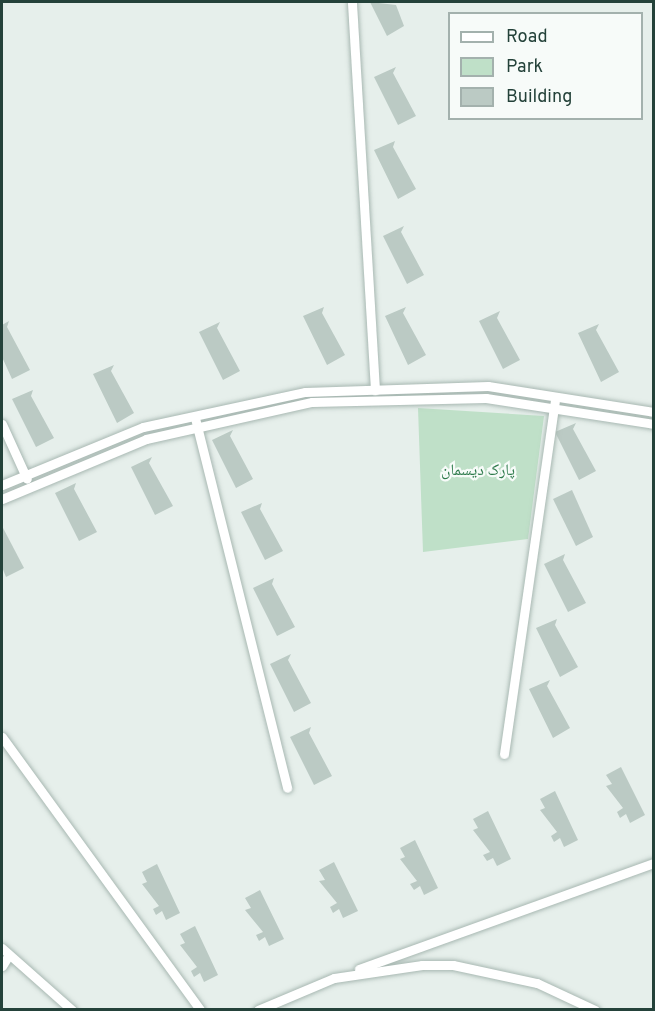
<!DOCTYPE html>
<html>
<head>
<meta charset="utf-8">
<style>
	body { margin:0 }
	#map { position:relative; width:655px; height:1011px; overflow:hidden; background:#e6efeb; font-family:Overpass,"Noto Naskh Arabic",sans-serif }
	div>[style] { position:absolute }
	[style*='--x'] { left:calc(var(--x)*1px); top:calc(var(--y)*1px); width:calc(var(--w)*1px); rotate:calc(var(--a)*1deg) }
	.green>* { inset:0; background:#bfe0c8 }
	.building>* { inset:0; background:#bbcac4 }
	.roads { filter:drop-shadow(0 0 2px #a8b8b2) drop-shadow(0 0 2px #a8b8b2) }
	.street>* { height:9px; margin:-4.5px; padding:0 4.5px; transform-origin:4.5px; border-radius:4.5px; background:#fff }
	span { translate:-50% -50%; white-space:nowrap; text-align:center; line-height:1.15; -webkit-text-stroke:4.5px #f7fbf9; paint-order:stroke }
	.park-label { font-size:16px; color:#2d7a4b }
	.frame { position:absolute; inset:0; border:3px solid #24423a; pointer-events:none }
	.legend { position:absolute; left:448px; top:12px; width:195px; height:108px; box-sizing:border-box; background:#f7fbf9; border:2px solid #a3b1ad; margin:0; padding:8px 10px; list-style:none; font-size:18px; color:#24423a }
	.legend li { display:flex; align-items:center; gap:12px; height:30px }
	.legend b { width:30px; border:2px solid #a3b1ad }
</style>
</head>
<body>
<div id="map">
	<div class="green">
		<i style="clip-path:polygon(418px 408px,544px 416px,528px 539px,423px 552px)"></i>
	</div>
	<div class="building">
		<i style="clip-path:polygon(370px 2px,396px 5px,404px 26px,387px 36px)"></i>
		<i style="clip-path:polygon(396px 67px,393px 73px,416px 116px,398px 125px,374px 77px)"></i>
		<i style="clip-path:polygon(395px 141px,393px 147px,416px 189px,398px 199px,374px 150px)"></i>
		<i style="clip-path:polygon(404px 226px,401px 232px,424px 275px,407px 284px,383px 236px)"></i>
		<i style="clip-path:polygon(324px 307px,322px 313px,345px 355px,327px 365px,303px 316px)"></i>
		<i style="clip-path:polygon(406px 307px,403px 313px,426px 355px,408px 365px,385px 316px)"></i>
		<i style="clip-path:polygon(500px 311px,497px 318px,520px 360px,503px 369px,479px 321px)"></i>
		<i style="clip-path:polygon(9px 321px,7px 327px,30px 370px,12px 379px,2px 357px,2px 325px)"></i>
		<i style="clip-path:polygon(220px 322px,217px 328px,240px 371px,223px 380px,199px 332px)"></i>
		<i style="clip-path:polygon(599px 324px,596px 330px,619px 372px,601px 382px,578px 333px)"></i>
		<i style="clip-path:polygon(114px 365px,111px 371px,134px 413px,117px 423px,93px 374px)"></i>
		<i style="clip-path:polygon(33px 390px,31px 396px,54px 438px,36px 447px,12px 399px)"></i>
		<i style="clip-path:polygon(576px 423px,573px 429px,596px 471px,579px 480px,555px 432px)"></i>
		<i style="clip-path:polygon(233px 430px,230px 436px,253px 479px,236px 488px,212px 440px)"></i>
		<i style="clip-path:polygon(152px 457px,149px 463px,173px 506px,155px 515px,131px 467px)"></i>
		<i style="clip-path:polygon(76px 483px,74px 489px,97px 532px,79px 541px,55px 493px)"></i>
		<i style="clip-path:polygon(572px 490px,593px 537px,576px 546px,553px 499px)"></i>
		<i style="clip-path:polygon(262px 503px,260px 509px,283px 551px,265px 560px,241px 512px)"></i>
		<i style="clip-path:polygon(2px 526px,24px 568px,6px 577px,2px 567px)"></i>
		<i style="clip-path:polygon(565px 554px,563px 560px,586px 603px,568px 612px,544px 564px)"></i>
		<i style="clip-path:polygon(274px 578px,272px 584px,295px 627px,277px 636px,253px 588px)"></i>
		<i style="clip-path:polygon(557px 619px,555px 625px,578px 667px,560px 677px,536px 628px)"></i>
		<i style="clip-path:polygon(291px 654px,288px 660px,311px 703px,294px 712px,270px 664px)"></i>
		<i style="clip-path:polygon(550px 680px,547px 686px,570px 728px,553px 738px,529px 689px)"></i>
		<i style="clip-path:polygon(311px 727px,309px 733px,332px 776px,314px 785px,290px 737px)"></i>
		<i style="clip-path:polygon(621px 767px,645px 815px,630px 823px,626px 814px,620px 818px,617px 812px,623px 808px,606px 786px,612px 784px,606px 775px)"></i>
		<i style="clip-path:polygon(555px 791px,578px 840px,564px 847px,560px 838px,554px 842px,551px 836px,557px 832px,540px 810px,545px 808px,540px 799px)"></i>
		<i style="clip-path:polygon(488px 811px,511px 859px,497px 866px,493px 858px,487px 861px,483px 855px,490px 852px,473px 830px,478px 828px,473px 819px)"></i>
		<i style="clip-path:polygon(415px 840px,438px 888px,424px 895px,420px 886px,414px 890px,410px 884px,417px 881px,400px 859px,405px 857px,400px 848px)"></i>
		<i style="clip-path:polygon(334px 862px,358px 911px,343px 918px,339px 909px,333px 913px,330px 907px,337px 903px,319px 881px,325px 880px,319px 870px)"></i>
		<i style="clip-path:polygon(157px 864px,180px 913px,166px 920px,162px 911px,156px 915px,153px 909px,159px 906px,142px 884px,147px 882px,142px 872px)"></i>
		<i style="clip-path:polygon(260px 890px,284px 939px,269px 946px,265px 937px,259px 941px,256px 935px,263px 932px,245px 910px,251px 908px,245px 898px)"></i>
		<i style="clip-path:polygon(195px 926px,218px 975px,204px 982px,200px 973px,194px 977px,191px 971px,197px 967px,180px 945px,185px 943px,180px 934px)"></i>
	</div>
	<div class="roads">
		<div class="street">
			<i style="--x:352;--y:3;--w:388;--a:86.6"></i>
			<i style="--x:195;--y:418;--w:381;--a:76"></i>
			<i style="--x:2;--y:424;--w:60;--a:65.6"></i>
			<i style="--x:2;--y:485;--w:152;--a:-22.4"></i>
			<i style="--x:143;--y:427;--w:166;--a:-12.2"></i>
			<i style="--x:305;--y:392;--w:183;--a:-1.9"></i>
			<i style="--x:488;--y:386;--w:168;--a:8.9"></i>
			<i style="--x:2;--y:499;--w:156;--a:-22.6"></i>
			<i style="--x:146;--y:439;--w:170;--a:-12.6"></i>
			<i style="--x:312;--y:402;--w:174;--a:-1.3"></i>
			<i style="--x:486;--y:398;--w:170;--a:8.8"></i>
			<i style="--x:2;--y:737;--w:337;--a:54"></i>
			<i style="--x:504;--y:754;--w:357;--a:-81.8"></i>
			<i style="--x:2;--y:948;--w:94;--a:41.5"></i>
			<i style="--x:2;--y:966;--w:13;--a:-58"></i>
			<i style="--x:359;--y:969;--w:313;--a:-19.8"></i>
			<i style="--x:258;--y:1010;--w:82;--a:-22.8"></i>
			<i style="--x:334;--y:978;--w:89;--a:-8.4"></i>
			<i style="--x:422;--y:965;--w:31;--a:0"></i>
			<i style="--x:453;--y:965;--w:86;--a:12.1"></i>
			<i style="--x:537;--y:983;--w:64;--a:25"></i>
		</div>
	</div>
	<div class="park-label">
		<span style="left:478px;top:471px">پارک دیسمان</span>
	</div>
	<div class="frame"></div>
	<ul class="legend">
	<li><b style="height:8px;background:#fff"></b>Road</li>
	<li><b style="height:16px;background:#bfe0c8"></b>Park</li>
	<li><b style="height:16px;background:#bbcac4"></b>Building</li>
	</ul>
</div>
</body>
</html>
